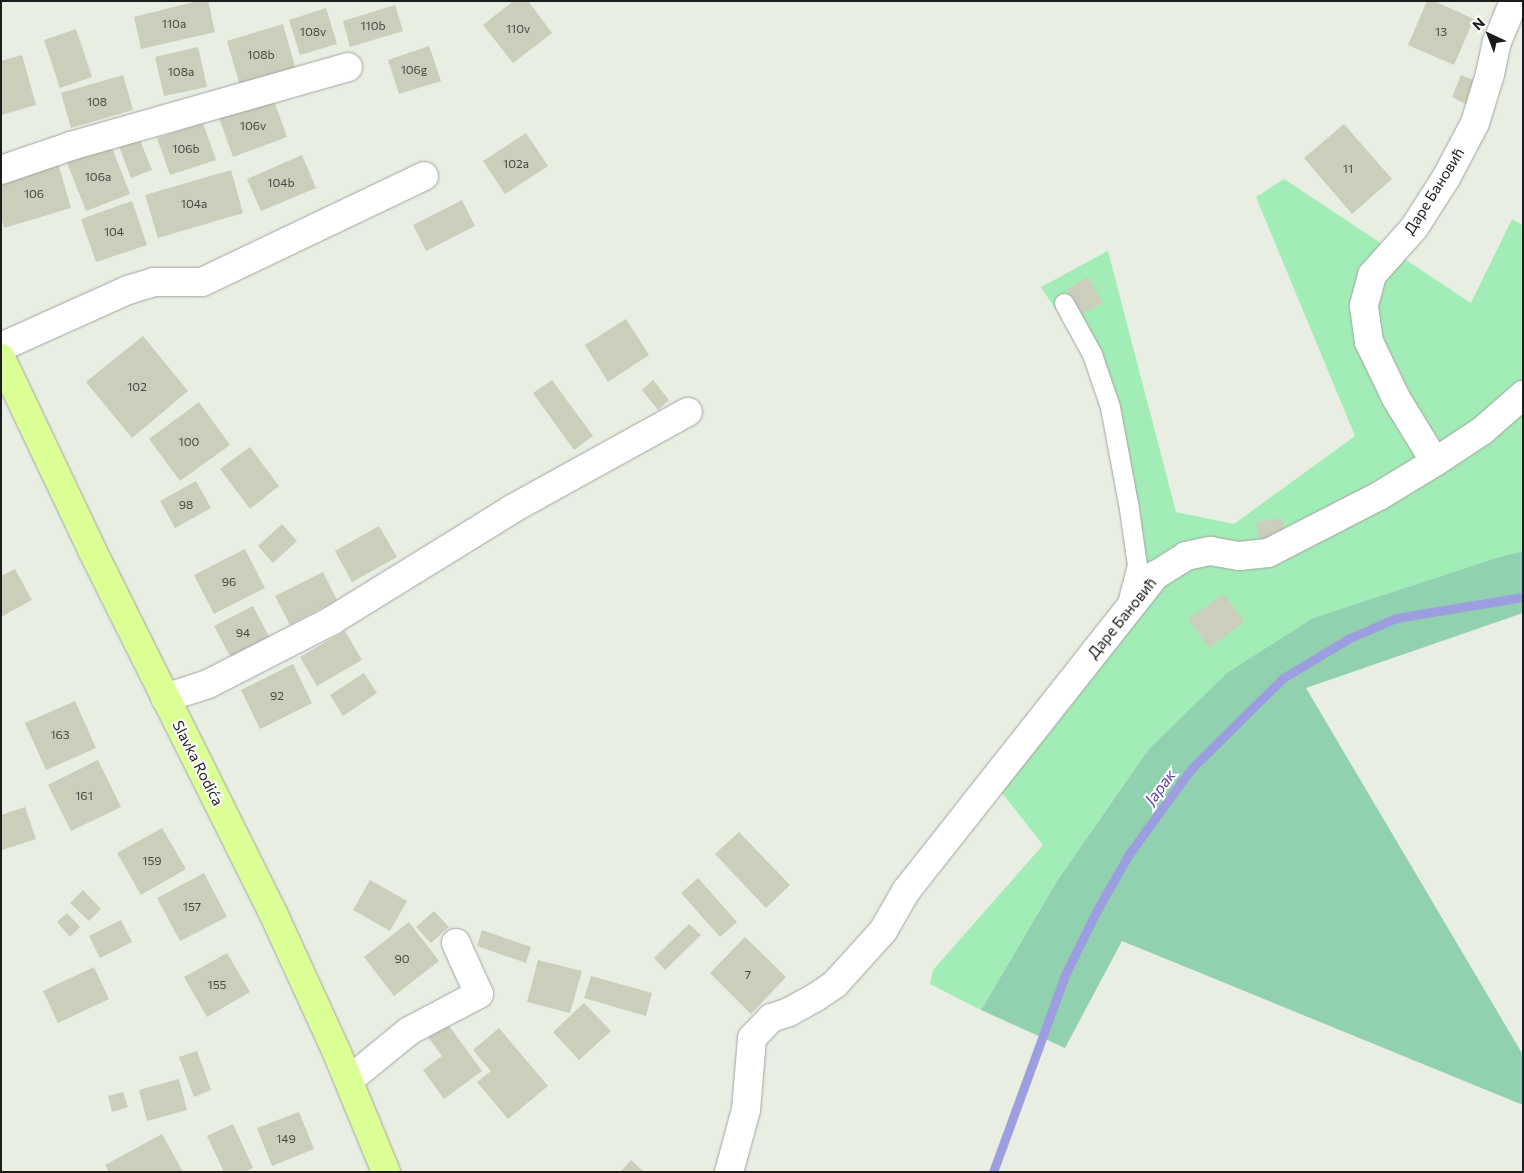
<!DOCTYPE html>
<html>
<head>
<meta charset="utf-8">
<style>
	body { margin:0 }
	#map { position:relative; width:1524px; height:1173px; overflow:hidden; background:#e8eee1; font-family:Commissioner,sans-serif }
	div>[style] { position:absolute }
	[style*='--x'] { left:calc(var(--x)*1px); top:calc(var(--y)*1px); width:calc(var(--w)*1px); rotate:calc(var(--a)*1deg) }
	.grass>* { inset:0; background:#a2edb7 }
	.forest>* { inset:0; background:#92d1b0 }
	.stream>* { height:9px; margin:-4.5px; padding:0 4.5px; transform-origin:4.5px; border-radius:4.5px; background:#9d9edf }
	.building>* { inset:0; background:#caceba }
	.roads { filter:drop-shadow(0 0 1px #a3a3a3) drop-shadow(0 0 1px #a3a3a3) }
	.service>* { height:19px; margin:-9.5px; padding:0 9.5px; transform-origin:9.5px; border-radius:9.5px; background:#fff }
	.minor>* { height:28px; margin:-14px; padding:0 14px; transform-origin:14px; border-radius:14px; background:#fff }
	.primary>* { height:28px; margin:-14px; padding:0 14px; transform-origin:14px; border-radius:14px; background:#dbff95 }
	span { translate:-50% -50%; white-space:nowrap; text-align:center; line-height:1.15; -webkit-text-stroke:4px #fff; paint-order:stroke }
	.number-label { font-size:12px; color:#484844 }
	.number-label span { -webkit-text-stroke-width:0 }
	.street-label { font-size:15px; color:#1c1c1c }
	.water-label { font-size:16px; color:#6043b1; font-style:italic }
	.frame { position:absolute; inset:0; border:2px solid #1c1c1c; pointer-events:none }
	.north { position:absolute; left:1464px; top:10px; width:50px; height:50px; -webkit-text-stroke:4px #fff; paint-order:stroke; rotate:317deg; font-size:14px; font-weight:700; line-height:20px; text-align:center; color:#1c1c1c }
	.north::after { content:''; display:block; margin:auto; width:18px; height:22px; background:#1c1c1c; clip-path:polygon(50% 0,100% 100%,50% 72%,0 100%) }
</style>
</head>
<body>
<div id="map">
	<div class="grass">
		<i style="clip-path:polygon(1284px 179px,1471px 303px,1512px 219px,1523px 225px,1523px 551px,1496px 558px,1313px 618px,1148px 750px,1057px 881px,981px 1010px,930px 984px,933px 970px,1043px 845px,995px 784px,1103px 646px,1132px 559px,1123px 478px,1084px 353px,1041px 287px,1108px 251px,1176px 512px,1234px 524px,1355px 436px,1256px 197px)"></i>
	</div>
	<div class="forest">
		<i style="clip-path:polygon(1523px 551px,1523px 613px,1306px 688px,1523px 1055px,1523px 1105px,1122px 941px,1065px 1048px,981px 1010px,1057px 881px,1148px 750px,1227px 673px,1313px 618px,1496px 558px)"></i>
	</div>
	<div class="stream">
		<i style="--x:993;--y:1172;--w:212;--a:-69.9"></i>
		<i style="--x:1066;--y:973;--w:68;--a:-63.8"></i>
		<i style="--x:1096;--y:912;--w:67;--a:-60.4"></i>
		<i style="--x:1129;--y:854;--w:105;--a:-53.9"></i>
		<i style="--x:1191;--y:769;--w:129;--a:-44.7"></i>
		<i style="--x:1283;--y:678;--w:76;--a:-31"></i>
		<i style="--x:1348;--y:639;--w:52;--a:-23.6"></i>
		<i style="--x:1396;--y:618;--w:129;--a:-9.4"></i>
	</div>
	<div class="building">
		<i style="clip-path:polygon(198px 1px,208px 1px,215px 32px,141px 49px,134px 17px)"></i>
		<i style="clip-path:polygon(513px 1px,528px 1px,552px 33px,513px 63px,483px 25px)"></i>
		<i style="clip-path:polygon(1427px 1px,1434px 1px,1474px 19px,1454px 65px,1408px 45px)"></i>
		<i style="clip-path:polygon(395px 5px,403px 31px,350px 47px,343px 21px)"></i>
		<i style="clip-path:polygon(326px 8px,337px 44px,300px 55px,289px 20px)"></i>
		<i style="clip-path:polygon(283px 24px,296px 70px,240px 86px,227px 41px)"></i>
		<i style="clip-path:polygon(76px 29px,92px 77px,60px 88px,44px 40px)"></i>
		<i style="clip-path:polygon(429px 46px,441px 81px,399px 94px,388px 60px)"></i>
		<i style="clip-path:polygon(198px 47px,207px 87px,164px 96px,155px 57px)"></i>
		<i style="clip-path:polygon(22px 55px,36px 105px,1px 115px,1px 61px)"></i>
		<i style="clip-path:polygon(123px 75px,133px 110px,71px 128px,61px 93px)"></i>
		<i style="clip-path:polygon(1461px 75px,1478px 82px,1468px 105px,1452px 97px)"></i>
		<i style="clip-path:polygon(272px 95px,287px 137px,233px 157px,218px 115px)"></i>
		<i style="clip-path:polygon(203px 123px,216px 160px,170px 175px,157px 138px)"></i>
		<i style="clip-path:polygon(1344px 124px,1392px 179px,1352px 214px,1304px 158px)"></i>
		<i style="clip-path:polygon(137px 133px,152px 170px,131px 178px,117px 141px)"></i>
		<i style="clip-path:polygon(526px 133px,548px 166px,505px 194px,483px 161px)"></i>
		<i style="clip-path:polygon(110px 143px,130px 194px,86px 211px,66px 160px)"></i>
		<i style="clip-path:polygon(302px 155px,316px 188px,261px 211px,247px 179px)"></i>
		<i style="clip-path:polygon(58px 163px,71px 208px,4px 228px,1px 217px,1px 179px)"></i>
		<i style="clip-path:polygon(231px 170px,243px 213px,158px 238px,145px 195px)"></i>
		<i style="clip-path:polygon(462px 200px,475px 226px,426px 251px,413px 225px)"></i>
		<i style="clip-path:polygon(132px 201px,147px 245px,96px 262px,81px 219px)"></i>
		<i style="clip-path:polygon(1088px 277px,1103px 303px,1082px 314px,1067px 289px)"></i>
		<i style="clip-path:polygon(626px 319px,649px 355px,608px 382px,585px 345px)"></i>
		<i style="clip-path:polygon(143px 336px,188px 391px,132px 438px,86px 382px)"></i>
		<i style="clip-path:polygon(552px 380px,593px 436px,574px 450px,533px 393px)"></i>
		<i style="clip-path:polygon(653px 380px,669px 400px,658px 410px,642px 390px)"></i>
		<i style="clip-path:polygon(199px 402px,230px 445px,180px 481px,149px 439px)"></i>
		<i style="clip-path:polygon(250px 447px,279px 486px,250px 509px,220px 469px)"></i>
		<i style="clip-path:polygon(196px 481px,211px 508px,175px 528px,160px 501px)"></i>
		<i style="clip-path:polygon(1282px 518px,1287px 545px,1261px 549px,1256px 522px)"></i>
		<i style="clip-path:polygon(282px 524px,297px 541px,273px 563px,258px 546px)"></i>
		<i style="clip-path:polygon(379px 526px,397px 557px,352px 582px,335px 551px)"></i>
		<i style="clip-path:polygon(245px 549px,265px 588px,214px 614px,194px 575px)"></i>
		<i style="clip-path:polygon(15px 569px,32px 600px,1px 617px,1px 576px)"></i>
		<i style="clip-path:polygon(323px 572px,337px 600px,290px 625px,275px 596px)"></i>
		<i style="clip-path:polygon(1224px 594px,1244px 622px,1209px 648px,1188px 619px)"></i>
		<i style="clip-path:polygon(253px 606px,271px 640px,232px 660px,214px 626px)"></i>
		<i style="clip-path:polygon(345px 631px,362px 660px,317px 686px,300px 657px)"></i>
		<i style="clip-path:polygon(293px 664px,312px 703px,260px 729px,241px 690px)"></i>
		<i style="clip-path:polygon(364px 673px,377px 693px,343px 716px,330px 695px)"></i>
		<i style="clip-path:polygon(75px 701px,96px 748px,46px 770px,25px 723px)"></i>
		<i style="clip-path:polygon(98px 760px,121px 807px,71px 831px,48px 785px)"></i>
		<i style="clip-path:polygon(25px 807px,36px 839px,2px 850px,1px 815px)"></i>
		<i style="clip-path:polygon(162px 828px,186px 869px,141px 895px,117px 853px)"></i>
		<i style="clip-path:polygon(739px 832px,790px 885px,766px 908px,715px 854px)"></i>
		<i style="clip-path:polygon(204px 873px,227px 917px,180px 941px,157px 898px)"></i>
		<i style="clip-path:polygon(698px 878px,737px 922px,720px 937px,681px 893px)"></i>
		<i style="clip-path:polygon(370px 880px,407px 901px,390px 931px,353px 910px)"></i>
		<i style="clip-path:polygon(83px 890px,101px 909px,89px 921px,70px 903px)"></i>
		<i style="clip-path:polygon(434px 911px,449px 927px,431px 943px,416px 927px)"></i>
		<i style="clip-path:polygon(67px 913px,80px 927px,70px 937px,57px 922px)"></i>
		<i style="clip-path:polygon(121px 920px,132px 942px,100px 958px,89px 936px)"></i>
		<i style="clip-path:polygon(409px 922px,439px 961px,394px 996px,364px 957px)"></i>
		<i style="clip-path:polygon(689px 924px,701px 935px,665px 970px,654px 958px)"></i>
		<i style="clip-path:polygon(482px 930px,531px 947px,526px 963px,477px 946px)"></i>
		<i style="clip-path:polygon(745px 937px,786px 977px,751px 1014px,710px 973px)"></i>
		<i style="clip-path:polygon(227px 953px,250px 992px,207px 1017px,184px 977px)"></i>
		<i style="clip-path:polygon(538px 960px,582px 971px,570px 1013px,527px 1002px)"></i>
		<i style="clip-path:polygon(94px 967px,109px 999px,58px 1023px,43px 991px)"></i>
		<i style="clip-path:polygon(591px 976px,652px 993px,646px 1016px,584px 998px)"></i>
		<i style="clip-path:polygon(584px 1003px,611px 1031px,579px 1060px,553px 1032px)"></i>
		<i style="clip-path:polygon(447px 1023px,482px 1071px,444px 1099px,423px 1070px,442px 1056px,428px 1037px)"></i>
		<i style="clip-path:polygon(499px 1028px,548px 1086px,508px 1119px,477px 1082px,491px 1071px,473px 1050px)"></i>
		<i style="clip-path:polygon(197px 1051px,211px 1090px,194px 1097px,179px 1057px)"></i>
		<i style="clip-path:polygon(179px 1079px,187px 1110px,147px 1121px,139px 1090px)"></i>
		<i style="clip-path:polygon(123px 1092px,128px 1107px,112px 1112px,108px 1096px)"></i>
		<i style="clip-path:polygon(299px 1112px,314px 1149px,272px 1166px,257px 1128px)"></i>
		<i style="clip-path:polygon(233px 1124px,253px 1168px,245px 1172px,224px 1172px,207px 1136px)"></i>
		<i style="clip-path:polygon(162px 1134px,183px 1172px,109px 1172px,105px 1165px)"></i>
		<i style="clip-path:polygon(631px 1160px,644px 1172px,620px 1172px)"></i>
	</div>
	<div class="roads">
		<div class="service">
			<i style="--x:1064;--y:303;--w:58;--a:61.2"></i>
			<i style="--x:1092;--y:354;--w:56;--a:71.2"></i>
			<i style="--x:1110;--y:407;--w:104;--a:79.4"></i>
			<i style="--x:1129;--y:509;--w:57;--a:81.9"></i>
			<i style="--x:1137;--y:565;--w:43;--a:104.7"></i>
		</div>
		<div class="minor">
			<i style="--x:1;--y:170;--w:74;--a:-18.9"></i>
			<i style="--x:71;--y:146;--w:288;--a:-15.9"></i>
			<i style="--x:1;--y:347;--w:139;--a:-24.2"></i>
			<i style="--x:128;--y:290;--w:27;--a:-17"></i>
			<i style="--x:154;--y:282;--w:48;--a:0"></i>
			<i style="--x:202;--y:282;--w:246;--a:-25.5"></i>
			<i style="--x:1435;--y:462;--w:56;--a:-33.4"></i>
			<i style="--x:1482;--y:431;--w:55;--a:-41.3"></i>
			<i style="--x:165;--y:698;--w:45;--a:-18"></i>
			<i style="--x:208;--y:684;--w:138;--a:-27.1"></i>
			<i style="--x:331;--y:621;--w:213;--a:-31.7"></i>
			<i style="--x:512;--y:509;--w:201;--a:-28.9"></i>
			<i style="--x:349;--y:1080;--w:77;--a:-39.2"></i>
			<i style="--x:409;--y:1031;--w:79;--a:-27.9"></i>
			<i style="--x:479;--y:994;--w:56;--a:-114.3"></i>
			<i style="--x:729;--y:1172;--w:64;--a:-74.7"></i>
			<i style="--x:746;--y:1110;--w:72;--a:-85.2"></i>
			<i style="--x:752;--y:1038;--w:28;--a:-46"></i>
			<i style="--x:771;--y:1018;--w:19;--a:-18"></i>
			<i style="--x:789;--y:1012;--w:31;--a:-29"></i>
			<i style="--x:816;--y:997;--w:23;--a:-34"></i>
			<i style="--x:835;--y:984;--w:72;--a:-47.8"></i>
			<i style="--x:883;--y:931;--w:46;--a:-60.1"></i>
			<i style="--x:906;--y:891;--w:403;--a:-51.7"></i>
			<i style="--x:1156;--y:575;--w:36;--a:-32"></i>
			<i style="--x:1186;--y:556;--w:25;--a:-12"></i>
			<i style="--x:1210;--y:551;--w:29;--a:10"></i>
			<i style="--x:1239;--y:556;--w:29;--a:-6"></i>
			<i style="--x:1268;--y:553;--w:125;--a:-27.2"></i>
			<i style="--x:1379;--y:496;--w:66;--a:-31.3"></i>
			<i style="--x:1435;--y:462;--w:75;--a:-121.4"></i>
			<i style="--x:1396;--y:398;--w:62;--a:-115.7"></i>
			<i style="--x:1369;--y:342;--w:37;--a:-98"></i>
			<i style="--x:1364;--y:305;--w:31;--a:-75"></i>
			<i style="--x:1372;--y:275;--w:63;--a:-48.2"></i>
			<i style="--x:1414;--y:228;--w:59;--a:-57.4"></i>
			<i style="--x:1446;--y:178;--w:62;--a:-62.2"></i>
			<i style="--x:1475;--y:123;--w:51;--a:-73"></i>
			<i style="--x:1490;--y:74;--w:33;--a:-78"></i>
			<i style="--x:1497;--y:42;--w:44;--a:-67.5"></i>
		</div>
		<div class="primary">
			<i style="--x:1;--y:358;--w:212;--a:64.6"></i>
			<i style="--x:92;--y:550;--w:406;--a:63.5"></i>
			<i style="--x:273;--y:913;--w:154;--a:65.4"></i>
			<i style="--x:337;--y:1053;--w:129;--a:67.6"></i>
		</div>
	</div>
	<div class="number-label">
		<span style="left:174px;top:24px">110a</span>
		<span style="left:373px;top:26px">110b</span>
		<span style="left:518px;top:29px">110v</span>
		<span style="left:313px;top:32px">108v</span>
		<span style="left:1441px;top:32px">13</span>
		<span style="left:261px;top:55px">108b</span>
		<span style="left:414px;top:70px">106g</span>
		<span style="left:181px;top:72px">108a</span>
		<span style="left:97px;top:102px">108</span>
		<span style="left:253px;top:126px">106v</span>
		<span style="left:186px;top:149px">106b</span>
		<span style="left:516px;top:164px">102a</span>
		<span style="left:1348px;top:169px">11</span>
		<span style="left:98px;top:177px">106a</span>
		<span style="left:281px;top:183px">104b</span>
		<span style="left:34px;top:194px">106</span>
		<span style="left:194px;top:204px">104a</span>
		<span style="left:114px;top:232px">104</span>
		<span style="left:137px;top:387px">102</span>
		<span style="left:189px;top:442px">100</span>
		<span style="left:186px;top:505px">98</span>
		<span style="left:229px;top:582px">96</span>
		<span style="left:243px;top:633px">94</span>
		<span style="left:277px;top:696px">92</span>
		<span style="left:60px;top:735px">163</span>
		<span style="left:84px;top:796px">161</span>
		<span style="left:152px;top:861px">159</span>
		<span style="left:192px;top:907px">157</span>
		<span style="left:402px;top:959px">90</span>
		<span style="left:748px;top:975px">7</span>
		<span style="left:217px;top:985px">155</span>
		<span style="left:286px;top:1139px">149</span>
	</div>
	<div class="street-label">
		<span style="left:1434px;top:191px;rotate:-58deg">Даре Бановић</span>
		<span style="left:1122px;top:618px;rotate:-51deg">Даре Бановић</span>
		<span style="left:198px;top:763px;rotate:63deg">Slavka Rodića</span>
	</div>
	<div class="water-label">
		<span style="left:1160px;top:787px;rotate:-53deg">Јарак</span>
	</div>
	<div class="frame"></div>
	<div class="north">N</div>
</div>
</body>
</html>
